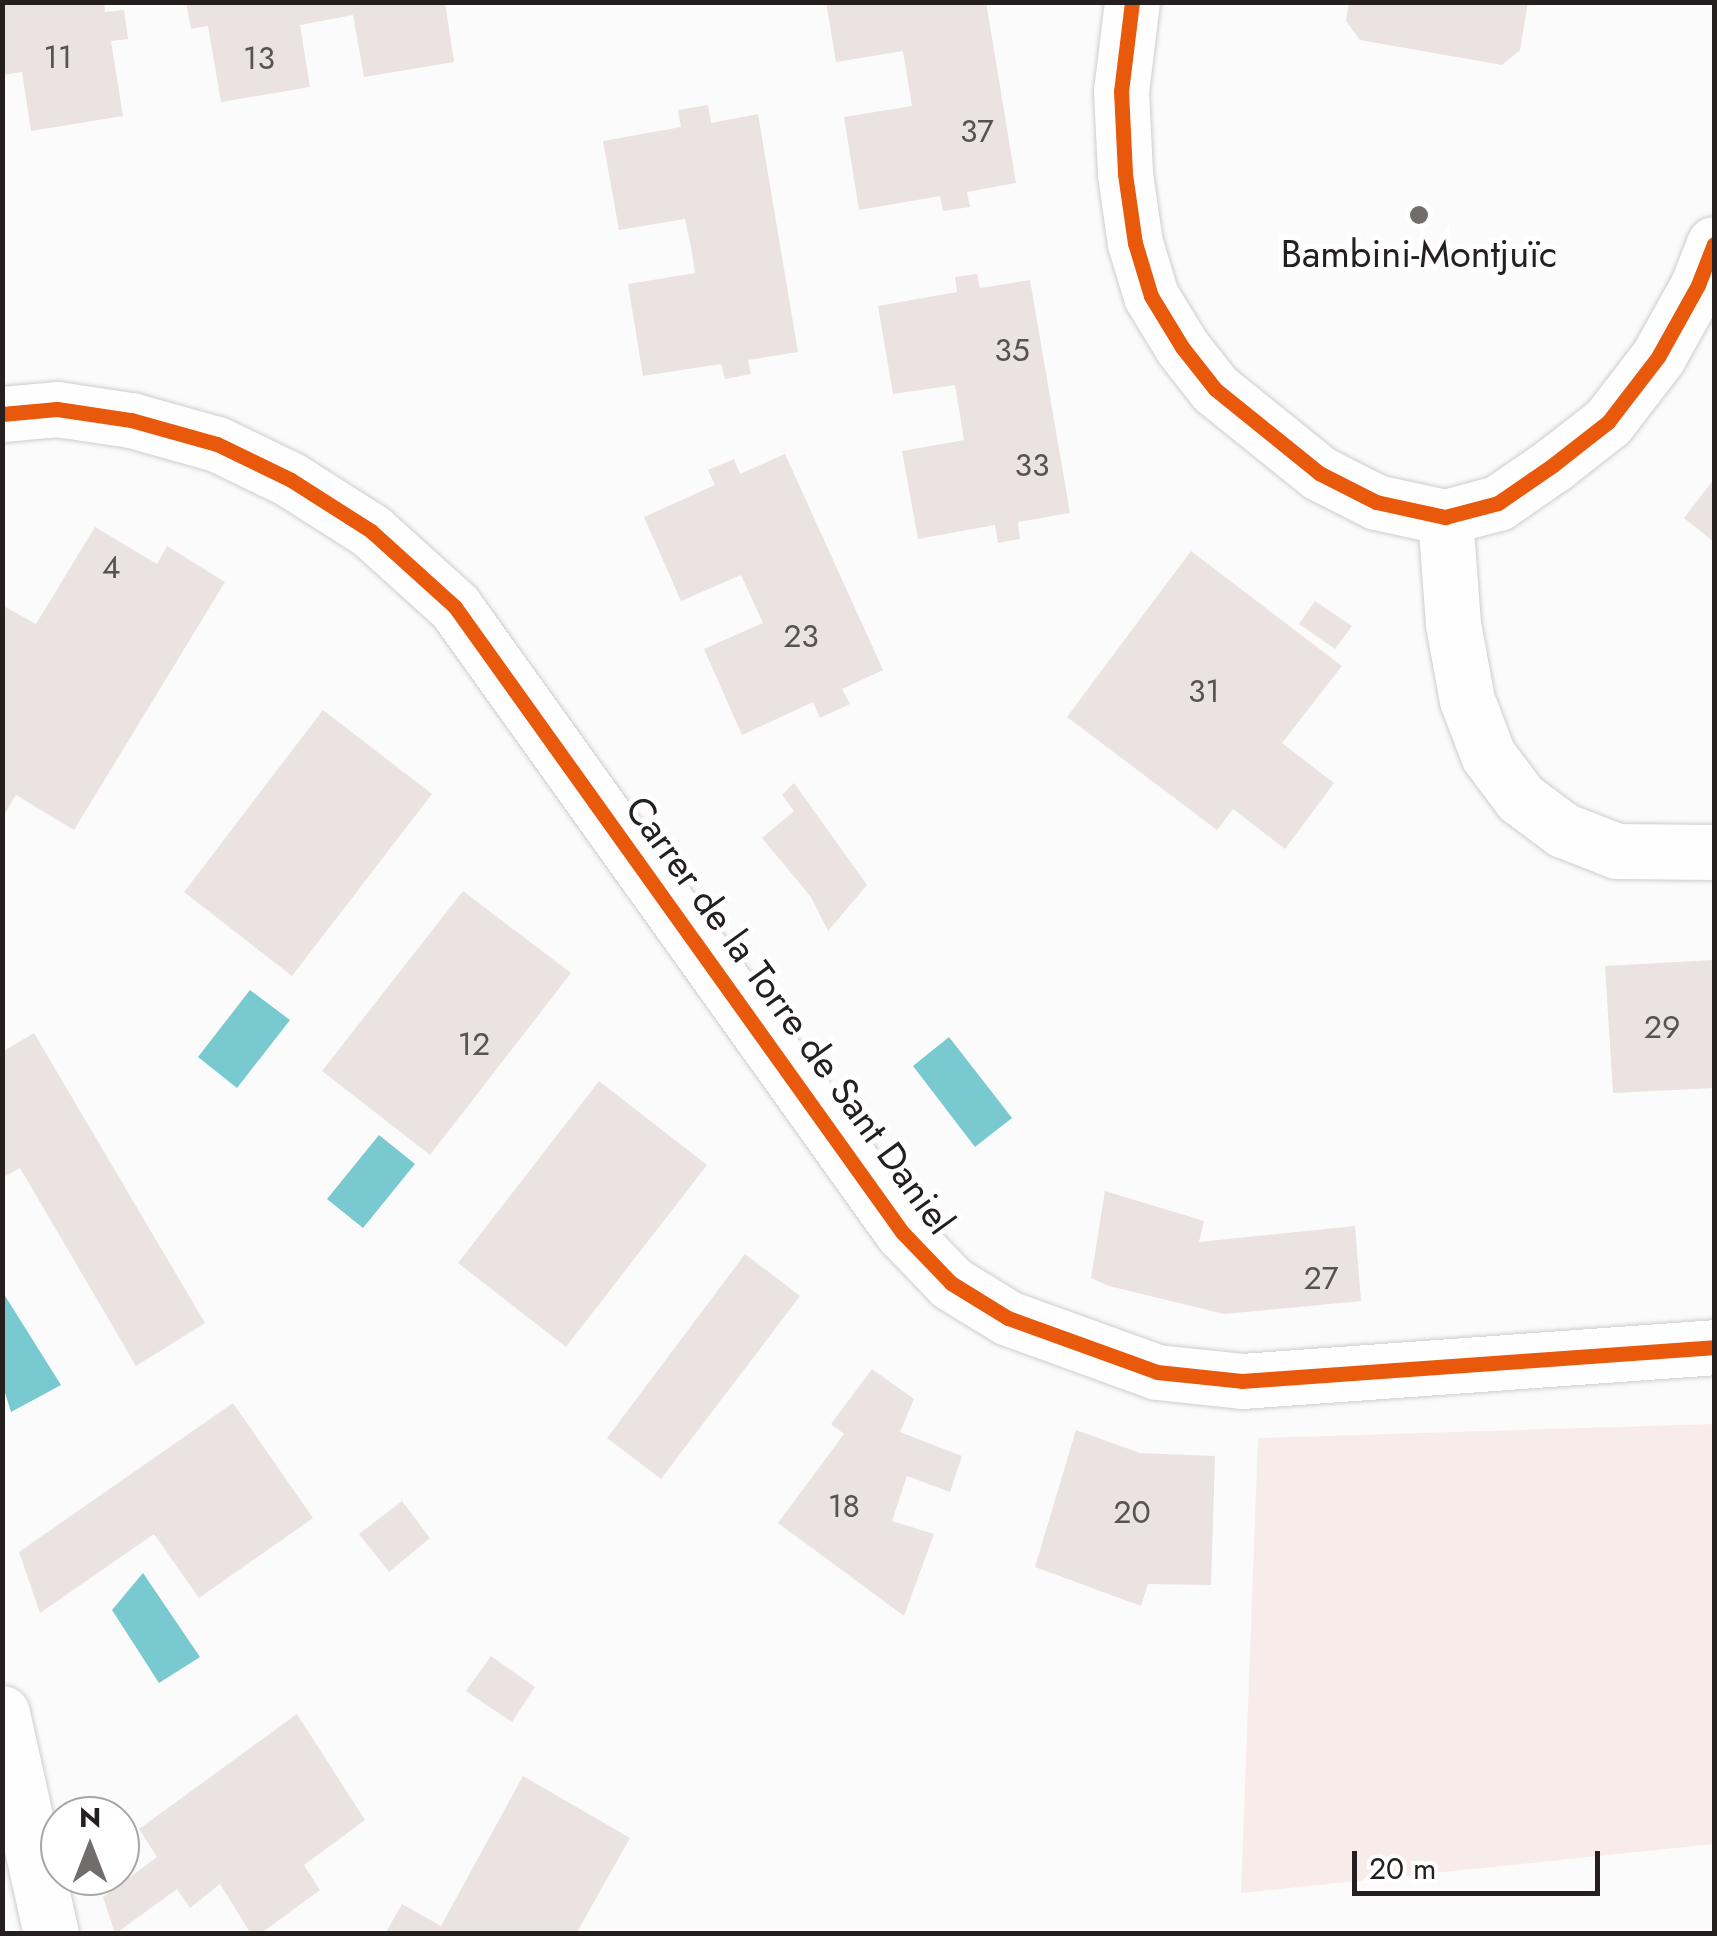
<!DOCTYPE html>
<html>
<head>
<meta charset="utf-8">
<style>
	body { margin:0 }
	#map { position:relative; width:1717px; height:1936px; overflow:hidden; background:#fcfbfb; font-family:Jost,sans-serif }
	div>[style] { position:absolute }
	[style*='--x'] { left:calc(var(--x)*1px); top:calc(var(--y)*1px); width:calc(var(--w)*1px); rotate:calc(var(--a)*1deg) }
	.green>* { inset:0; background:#f8ecea }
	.water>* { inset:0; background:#78c9d0 }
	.building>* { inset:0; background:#ebe2e2 }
	.roads { filter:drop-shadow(0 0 2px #cfcccc) drop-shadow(0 0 2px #cfcccc) }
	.minor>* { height:55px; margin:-27.5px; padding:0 27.5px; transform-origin:27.5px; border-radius:27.5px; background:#fffefe }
	.cycleway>* { height:15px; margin:-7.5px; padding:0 7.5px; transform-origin:7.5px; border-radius:7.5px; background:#e8590c }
	.dots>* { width:28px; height:28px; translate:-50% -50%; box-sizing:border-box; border:5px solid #fff; border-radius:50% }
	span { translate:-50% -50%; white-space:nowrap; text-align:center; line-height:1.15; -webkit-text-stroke:10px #fff; paint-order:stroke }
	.number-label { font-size:32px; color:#585251 }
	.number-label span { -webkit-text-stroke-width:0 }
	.poi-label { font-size:38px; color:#25201f }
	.street-label { font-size:38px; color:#25201f }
	.frame { position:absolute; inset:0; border:5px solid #25201f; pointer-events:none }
	.north { position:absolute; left:40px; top:1796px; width:100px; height:100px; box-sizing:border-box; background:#fff; border:2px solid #a8a6a5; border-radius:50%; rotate:0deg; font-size:28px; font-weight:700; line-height:40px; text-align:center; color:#25201f }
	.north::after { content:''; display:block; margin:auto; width:35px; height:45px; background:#706d6c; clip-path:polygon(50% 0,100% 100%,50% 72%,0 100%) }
	.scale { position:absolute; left:1352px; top:1851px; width:248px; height:45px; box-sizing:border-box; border:5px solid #25201f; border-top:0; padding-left:12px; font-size:30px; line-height:35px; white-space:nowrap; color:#25201f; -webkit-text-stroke:8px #fff; paint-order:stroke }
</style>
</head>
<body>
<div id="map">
	<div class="green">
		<i style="clip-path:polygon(1714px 1424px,1714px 1844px,1241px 1893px,1258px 1438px)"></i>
	</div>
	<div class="water">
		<i style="clip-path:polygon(250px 990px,290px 1020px,237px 1088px,198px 1057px)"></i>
		<i style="clip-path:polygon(949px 1037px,1012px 1118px,975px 1147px,913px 1066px)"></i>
		<i style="clip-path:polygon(379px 1135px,415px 1164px,363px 1228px,327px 1199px)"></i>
		<i style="clip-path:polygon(2px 1291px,61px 1385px,11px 1412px,3px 1386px)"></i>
		<i style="clip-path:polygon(143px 1573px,200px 1657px,159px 1683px,112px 1610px)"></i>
	</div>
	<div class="building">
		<i style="clip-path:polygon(2px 2px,104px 2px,105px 12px,124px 10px,128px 39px,111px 41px,123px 116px,31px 131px,22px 72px,2px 75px)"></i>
		<i style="clip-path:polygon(186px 2px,445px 2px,454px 62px,364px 77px,353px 15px,300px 25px,310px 87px,221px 102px,208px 26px,191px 29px)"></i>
		<i style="clip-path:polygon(826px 2px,986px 2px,1016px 183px,967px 192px,970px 207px,943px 211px,940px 196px,859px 210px,844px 117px,912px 106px,903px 51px,836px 62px)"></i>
		<i style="clip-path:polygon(1349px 2px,1528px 2px,1520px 50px,1502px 65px,1360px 40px,1346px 21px)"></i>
		<i style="clip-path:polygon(708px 105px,711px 123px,758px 114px,798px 352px,748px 360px,751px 374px,725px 379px,721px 364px,643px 376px,628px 284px,695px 273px,691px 247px,685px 219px,619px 230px,603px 141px,681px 127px,678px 110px)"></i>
		<i style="clip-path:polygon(977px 274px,980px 288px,1030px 280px,1070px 513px,1018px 522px,1020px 539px,998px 543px,995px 525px,918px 539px,902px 451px,964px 440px,955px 385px,893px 394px,878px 306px,957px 292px,955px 277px)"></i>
		<i style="clip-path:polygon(785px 454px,883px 670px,842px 689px,850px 704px,820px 718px,813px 702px,742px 735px,704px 649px,763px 623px,741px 575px,681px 601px,644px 517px,715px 485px,708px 470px,734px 459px,740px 474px)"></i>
		<i style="clip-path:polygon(1714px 479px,1714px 542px,1684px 518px)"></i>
		<i style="clip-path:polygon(95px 527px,157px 564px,167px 546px,225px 582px,74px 830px,16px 795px,2px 818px,2px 605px,36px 624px)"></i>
		<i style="clip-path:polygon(1191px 551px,1342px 666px,1282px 743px,1334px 783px,1285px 849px,1233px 809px,1217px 830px,1067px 717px)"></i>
		<i style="clip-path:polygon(1315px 601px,1352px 626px,1335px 649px,1299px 624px)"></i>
		<i style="clip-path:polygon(323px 710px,432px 794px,292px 976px,184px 892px)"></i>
		<i style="clip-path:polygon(794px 783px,867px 885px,828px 931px,811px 897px,762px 838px,794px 811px,782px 795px)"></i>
		<i style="clip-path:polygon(463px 891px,571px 973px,430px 1155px,322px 1071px)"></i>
		<i style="clip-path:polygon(1714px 960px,1714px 1088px,1613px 1093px,1605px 966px)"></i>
		<i style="clip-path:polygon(34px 1033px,205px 1323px,136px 1366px,20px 1168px,2px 1178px,2px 1052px)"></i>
		<i style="clip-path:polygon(599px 1081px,707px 1165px,566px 1347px,458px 1263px)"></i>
		<i style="clip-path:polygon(1105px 1191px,1204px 1221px,1199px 1242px,1355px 1226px,1361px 1301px,1224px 1314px,1109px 1286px,1091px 1278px)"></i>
		<i style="clip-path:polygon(745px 1254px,800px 1296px,661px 1479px,607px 1438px)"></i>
		<i style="clip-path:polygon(872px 1369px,914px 1399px,900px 1432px,962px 1456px,950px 1492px,907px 1476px,892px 1521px,934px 1534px,904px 1616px,778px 1523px,844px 1434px,831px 1424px)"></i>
		<i style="clip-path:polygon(233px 1403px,313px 1518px,199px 1598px,154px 1534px,40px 1613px,19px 1552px)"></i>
		<i style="clip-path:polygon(1076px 1430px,1140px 1453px,1215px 1456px,1211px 1585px,1148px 1584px,1141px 1606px,1035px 1567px)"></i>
		<i style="clip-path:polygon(402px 1501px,430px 1538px,389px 1572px,359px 1534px)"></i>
		<i style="clip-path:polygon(491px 1656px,535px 1687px,512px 1722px,466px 1691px)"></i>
		<i style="clip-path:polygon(297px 1714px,365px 1820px,304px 1865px,320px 1890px,260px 1934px,251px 1934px,220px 1884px,190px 1908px,177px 1889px,115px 1934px,103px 1897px,157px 1857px,139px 1829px)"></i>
		<i style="clip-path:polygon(523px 1776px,630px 1838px,576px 1934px,385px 1934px,402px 1904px,441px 1926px)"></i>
	</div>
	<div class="roads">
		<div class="minor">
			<i style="--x:1132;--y:2;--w:90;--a:97"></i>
			<i style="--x:1121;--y:91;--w:83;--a:87.2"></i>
			<i style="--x:1125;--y:174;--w:70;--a:81.8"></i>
			<i style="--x:1135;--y:243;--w:55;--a:73.2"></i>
			<i style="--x:1151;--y:296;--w:60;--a:58.7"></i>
			<i style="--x:1182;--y:347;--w:53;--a:51.8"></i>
			<i style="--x:1215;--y:389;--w:134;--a:38.9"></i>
			<i style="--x:1319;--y:473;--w:64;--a:27"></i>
			<i style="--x:1376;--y:502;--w:71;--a:12.3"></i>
			<i style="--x:1445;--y:517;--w:55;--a:-14.8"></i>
			<i style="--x:1498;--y:503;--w:67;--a:-34.6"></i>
			<i style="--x:1553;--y:465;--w:70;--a:-38"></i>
			<i style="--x:1608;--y:422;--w:82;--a:-52.4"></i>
			<i style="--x:1658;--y:357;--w:82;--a:-60.9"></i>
			<i style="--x:1698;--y:285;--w:44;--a:-68.7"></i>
			<i style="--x:2;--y:414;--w:55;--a:-5.2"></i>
			<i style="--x:57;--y:409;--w:75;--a:8.5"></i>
			<i style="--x:131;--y:420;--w:89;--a:15.6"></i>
			<i style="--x:217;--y:444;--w:82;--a:25.9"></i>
			<i style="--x:291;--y:480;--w:95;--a:32.5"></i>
			<i style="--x:371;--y:531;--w:113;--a:42.1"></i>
			<i style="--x:455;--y:607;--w:768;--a:54.43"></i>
			<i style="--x:902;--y:1232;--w:71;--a:46.1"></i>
			<i style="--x:951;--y:1283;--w:67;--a:31.6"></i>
			<i style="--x:1008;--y:1318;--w:158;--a:19.9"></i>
			<i style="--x:1157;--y:1372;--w:85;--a:6"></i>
			<i style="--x:1242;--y:1381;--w:473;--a:-4.1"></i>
			<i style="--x:1445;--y:517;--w:107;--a:85.7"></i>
			<i style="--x:1453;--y:624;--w:77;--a:79.6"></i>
			<i style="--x:1467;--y:700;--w:59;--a:69.1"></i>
			<i style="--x:1488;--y:755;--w:54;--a:53.3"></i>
			<i style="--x:1520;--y:798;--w:54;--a:36.7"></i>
			<i style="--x:1563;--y:830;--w:58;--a:21.3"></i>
			<i style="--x:1617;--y:851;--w:97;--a:0.6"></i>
			<i style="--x:2;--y:1713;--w:226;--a:77.5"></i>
		</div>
	</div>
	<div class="cycleway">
		<i style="--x:1132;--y:2;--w:90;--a:97"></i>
		<i style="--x:1121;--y:91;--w:83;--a:87.2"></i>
		<i style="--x:1125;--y:174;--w:70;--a:81.8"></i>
		<i style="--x:1135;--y:243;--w:55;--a:73.2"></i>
		<i style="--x:1151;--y:296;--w:60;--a:58.7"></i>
		<i style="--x:1182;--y:347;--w:53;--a:51.8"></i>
		<i style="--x:1215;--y:389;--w:134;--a:38.9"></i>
		<i style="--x:1319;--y:473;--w:64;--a:27"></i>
		<i style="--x:1376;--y:502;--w:71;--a:12.3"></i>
		<i style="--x:1445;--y:517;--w:55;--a:-14.8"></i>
		<i style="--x:1498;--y:503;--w:67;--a:-34.6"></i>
		<i style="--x:1553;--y:465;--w:70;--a:-38"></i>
		<i style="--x:1608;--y:422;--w:82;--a:-52.4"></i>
		<i style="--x:1658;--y:357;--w:82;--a:-60.9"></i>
		<i style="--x:1698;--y:285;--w:44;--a:-68.7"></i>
		<i style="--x:2;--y:414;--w:55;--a:-5.2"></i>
		<i style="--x:57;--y:409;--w:75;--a:8.5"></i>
		<i style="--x:131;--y:420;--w:89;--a:15.6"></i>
		<i style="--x:217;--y:444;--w:82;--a:25.9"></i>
		<i style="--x:291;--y:480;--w:95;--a:32.5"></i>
		<i style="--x:371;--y:531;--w:113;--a:42.1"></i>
		<i style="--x:455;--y:607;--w:768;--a:54.43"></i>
		<i style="--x:902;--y:1232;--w:71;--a:46.1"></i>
		<i style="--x:951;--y:1283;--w:67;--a:31.6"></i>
		<i style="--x:1008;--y:1318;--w:158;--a:19.9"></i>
		<i style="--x:1157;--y:1372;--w:85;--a:6"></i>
		<i style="--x:1242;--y:1381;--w:473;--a:-4.1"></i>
	</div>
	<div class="dots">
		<i style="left:1419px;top:215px;background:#706d6c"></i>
	</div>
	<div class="number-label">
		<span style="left:58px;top:57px">11</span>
		<span style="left:259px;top:58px">13</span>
		<span style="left:977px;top:131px">37</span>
		<span style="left:1012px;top:350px">35</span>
		<span style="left:1032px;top:465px">33</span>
		<span style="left:111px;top:567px">4</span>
		<span style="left:801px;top:636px">23</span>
		<span style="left:1204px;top:691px">31</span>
		<span style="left:1662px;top:1027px">29</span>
		<span style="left:474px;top:1044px">12</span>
		<span style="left:1321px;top:1278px">27</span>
		<span style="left:844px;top:1506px">18</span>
		<span style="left:1132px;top:1512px">20</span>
	</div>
	<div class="poi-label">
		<span style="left:1419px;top:254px">Bambini-Montjuïc</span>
	</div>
	<div class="street-label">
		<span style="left:790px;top:1015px;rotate:54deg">Carrer de la Torre de Sant Daniel</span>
	</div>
	<div class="frame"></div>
	<div class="north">N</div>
	<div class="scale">20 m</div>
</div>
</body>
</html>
